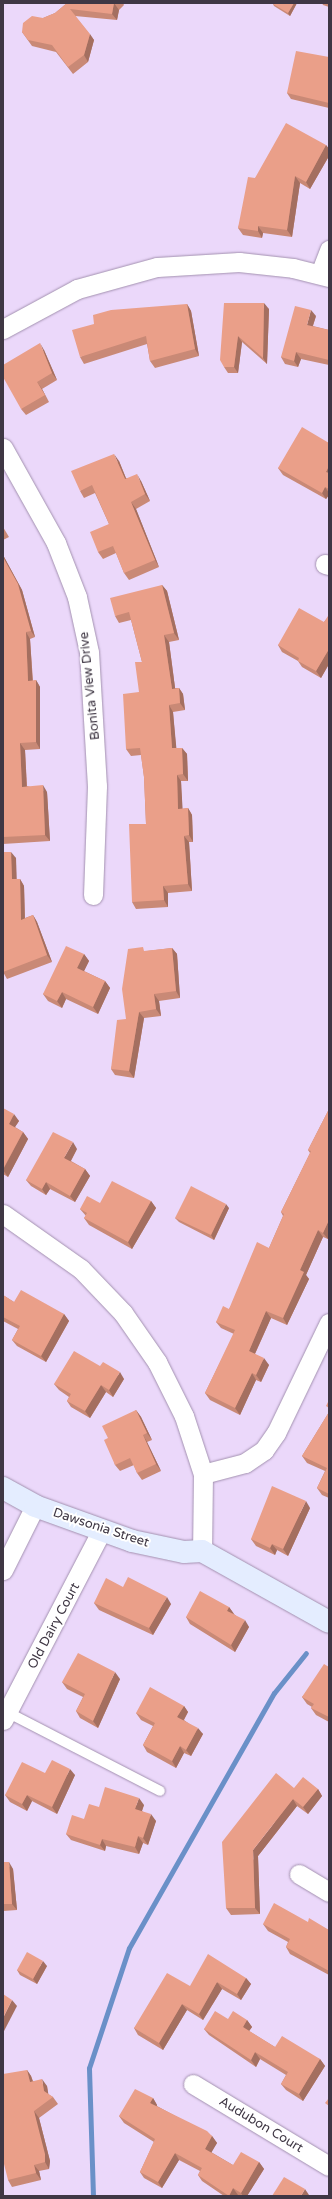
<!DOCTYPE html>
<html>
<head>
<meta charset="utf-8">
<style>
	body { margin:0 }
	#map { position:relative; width:332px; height:2199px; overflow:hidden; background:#ebd8fa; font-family:"Varela Round",sans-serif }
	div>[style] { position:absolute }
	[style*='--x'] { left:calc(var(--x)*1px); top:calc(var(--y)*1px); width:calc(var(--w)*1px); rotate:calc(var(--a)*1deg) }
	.stream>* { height:5px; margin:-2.5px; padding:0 2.5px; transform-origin:2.5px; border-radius:2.5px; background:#6a90c8 }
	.roads { filter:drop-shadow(0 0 1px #a391b0) drop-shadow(0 0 1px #a391b0) }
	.lane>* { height:10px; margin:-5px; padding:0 5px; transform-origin:5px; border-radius:5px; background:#fff }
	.street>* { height:19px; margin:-9.5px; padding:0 9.5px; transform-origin:9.5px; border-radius:9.5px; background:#fff }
	.secondary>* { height:22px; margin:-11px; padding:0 11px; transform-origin:11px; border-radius:11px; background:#e4edff }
	.wall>* { inset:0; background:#c98976 }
	.shaded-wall>* { inset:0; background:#a46f60 }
	.building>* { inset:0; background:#ea9f89 }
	span { translate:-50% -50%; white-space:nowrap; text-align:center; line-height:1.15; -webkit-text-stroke:4px #fff; paint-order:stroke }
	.street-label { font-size:13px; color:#3f3744 }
	.frame { position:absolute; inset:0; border:4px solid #3f3744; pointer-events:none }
</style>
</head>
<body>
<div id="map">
	<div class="stream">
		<i style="--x:93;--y:2196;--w:128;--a:-91.8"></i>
		<i style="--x:89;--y:2068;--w:126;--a:-71.6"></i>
		<i style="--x:129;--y:1948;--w:293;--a:-60.4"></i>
		<i style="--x:274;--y:1693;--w:51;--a:-51.3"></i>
	</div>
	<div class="roads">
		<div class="lane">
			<i style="--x:7;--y:1712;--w:172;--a:27.3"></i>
		</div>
		<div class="street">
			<i style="--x:320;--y:274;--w:26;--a:-69"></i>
			<i style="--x:3;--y:329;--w:84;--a:-28.4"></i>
			<i style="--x:77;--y:289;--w:83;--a:-15.4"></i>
			<i style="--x:157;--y:267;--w:82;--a:-3.5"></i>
			<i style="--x:239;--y:262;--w:54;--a:6.3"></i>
			<i style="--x:293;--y:268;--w:37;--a:14"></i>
			<i style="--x:3;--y:448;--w:109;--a:60.8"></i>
			<i style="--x:56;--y:543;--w:58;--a:68.7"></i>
			<i style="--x:77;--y:597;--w:56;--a:77.7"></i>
			<i style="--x:89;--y:652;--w:134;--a:86.6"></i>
			<i style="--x:97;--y:786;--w:109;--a:92.1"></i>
			<i style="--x:325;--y:564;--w:4;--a:14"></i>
			<i style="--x:3;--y:1214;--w:95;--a:35.2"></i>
			<i style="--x:81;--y:1269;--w:61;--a:46.3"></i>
			<i style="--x:123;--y:1313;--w:60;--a:55.2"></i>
			<i style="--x:157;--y:1362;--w:60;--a:63.4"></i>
			<i style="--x:184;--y:1416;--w:61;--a:71.9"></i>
			<i style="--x:203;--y:1474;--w:77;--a:90.7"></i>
			<i style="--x:203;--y:1474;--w:43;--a:-14.7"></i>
			<i style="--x:245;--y:1463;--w:23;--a:-34"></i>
			<i style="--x:264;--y:1450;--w:21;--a:-55"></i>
			<i style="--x:276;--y:1433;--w:122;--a:-64.3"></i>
			<i style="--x:3;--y:1570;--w:72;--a:-63.4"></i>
			<i style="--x:3;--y:1720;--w:214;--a:-62.5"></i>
			<i style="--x:299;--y:1874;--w:35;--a:31"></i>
			<i style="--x:193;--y:2084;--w:159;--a:31.1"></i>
		</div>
		<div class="secondary">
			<i style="--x:3;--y:1488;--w:37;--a:29"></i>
			<i style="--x:35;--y:1506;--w:103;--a:19.8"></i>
			<i style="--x:132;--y:1541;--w:53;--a:11.9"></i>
			<i style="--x:184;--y:1552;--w:18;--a:-3"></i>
			<i style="--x:202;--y:1551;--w:145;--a:29.2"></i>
		</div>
	</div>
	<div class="wall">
		<i style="clip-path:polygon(67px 3px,123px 3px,124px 5px,119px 10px,117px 20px,75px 16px,94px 40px,88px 62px,73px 74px,56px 52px,32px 46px,22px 32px,43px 18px,55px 13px)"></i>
		<i style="clip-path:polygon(273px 3px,297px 3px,290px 16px,274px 6px,273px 4px)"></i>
		<i style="clip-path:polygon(322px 3px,329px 3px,329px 7px,323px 5px)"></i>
		<i style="clip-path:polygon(329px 57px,329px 108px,291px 99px,287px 93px)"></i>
		<i style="clip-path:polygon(326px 145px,329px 149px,329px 156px,310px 189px,300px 183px,292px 237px,263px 233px,262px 238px,243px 235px,238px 228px,255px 178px)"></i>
		<i style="clip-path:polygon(224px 303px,269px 309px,267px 364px,242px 342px,238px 373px,228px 373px,224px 367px)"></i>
		<i style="clip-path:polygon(187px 304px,191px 311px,199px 356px,155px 368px,150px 361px,147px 344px,84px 364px,80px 357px)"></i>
		<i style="clip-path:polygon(316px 316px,313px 326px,329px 330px,329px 365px,301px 359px,298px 367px,285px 364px,281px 357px)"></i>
		<i style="clip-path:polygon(44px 350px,57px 380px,42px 389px,49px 402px,26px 415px,21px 409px)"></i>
		<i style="clip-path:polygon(329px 443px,329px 495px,326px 499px,283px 475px,278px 468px)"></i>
		<i style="clip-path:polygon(119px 461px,126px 478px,141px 481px,150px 501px,136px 509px,159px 567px,129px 580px,124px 573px,116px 553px,103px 559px,98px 552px,109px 524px,95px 493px,84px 498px,80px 491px)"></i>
		<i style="clip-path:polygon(3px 527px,9px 537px,3px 540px)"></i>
		<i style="clip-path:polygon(3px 555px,22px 590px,35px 637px,30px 639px,33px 681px,36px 680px,40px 687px,40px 749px,25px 750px,27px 786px,47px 792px,50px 841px,3px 844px)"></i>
		<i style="clip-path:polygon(162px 585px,167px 591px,179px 640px,169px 642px,175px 688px,179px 688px,183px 694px,185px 710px,173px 712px,176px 748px,182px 748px,187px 754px,188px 781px,181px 781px,182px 809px,188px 808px,192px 815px,193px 842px,189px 842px,192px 891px,168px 893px,168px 907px,136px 909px,132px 902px,146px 824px,144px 777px,141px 755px,131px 756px,126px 749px,139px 692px,142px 662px,131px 620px,119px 623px,115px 616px)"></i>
		<i style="clip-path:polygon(329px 616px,329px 664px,321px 678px,302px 667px,298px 661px,282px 652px,278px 645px,324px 622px)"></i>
		<i style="clip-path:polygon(3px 852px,16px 858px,16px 879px,20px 879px,24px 886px,25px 918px,33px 915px,37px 922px,52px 962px,7px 979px,3px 972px)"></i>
		<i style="clip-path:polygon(172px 948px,177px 954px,180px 998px,159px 1001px,161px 1016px,144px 1018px,134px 1078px,115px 1075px,111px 1069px,147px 951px)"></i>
		<i style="clip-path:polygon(84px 954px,89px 961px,84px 971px,105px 981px,110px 988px,98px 1014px,66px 999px,62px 1008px,48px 1001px,43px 994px)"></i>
		<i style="clip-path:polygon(3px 1108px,19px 1121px,15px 1127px,23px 1132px,28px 1139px,8px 1177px,3px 1174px)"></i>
		<i style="clip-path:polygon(329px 1109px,328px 1239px,323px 1237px,306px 1275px,309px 1279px,287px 1325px,271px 1318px,255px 1354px,269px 1365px,261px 1382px,256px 1380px,240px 1415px,210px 1400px,205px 1393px,234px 1334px,221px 1328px,216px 1322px,229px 1309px,269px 1248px,283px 1216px,281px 1212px,310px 1153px,308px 1150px)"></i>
		<i style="clip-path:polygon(77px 1149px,71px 1161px,85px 1169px,90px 1176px,75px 1202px,50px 1189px,46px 1195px,31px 1186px,26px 1180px)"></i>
		<i style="clip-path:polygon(151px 1201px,156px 1208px,132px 1249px,89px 1225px,84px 1218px,86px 1216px,80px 1209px,100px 1203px)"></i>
		<i style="clip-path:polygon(229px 1208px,214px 1240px,179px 1222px,175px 1218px)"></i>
		<i style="clip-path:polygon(3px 1295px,14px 1302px,64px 1314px,69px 1321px,46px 1362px,17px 1346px,12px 1340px,18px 1329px,3px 1321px)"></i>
		<i style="clip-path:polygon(100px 1366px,124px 1379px,113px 1397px,106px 1392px,90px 1418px,71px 1407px,67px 1401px,69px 1397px,59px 1390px,54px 1384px)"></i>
		<i style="clip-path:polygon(136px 1410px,141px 1417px,152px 1440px,147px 1442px,161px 1471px,142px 1480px,137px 1473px,134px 1465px,120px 1471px,115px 1465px,108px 1438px)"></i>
		<i style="clip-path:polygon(329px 1412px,329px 1498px,322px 1495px,317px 1488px,325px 1471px,307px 1463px,302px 1456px)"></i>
		<i style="clip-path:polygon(310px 1508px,288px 1556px,277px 1550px,275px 1555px,256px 1546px,251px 1539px)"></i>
		<i style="clip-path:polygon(123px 1587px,171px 1604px,153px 1635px,99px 1610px,94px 1603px)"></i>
		<i style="clip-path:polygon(229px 1607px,234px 1614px,249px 1627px,235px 1652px,190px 1624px,186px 1617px)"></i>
		<i style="clip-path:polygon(329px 1667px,329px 1722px,316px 1715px,311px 1708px,312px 1707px,307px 1704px,302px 1697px)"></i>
		<i style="clip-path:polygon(120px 1679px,98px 1728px,80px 1718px,76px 1711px,83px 1697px,67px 1689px,62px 1682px)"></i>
		<i style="clip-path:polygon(184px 1706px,188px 1712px,184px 1720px,203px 1734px,191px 1756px,184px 1753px,176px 1768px,147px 1752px,143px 1745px,153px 1726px,141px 1720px,136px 1713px)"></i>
		<i style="clip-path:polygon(45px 1773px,75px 1775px,57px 1814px,32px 1801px,27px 1811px,10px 1802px,5px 1795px)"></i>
		<i style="clip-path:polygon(294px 1788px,318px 1789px,322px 1796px,308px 1814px,297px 1806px,258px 1856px,260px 1914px,231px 1915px,226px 1908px)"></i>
		<i style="clip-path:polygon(144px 1805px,142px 1811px,156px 1821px,148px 1845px,143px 1843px,139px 1854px,106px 1846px,105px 1851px,71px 1840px,66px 1834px,99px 1807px)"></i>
		<i style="clip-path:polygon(3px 1862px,13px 1869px,17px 1910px,3px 1911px)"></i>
		<i style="clip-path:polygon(308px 1922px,329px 1930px,329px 1975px,290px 1954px,286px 1947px,288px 1942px,268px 1931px,263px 1924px)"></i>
		<i style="clip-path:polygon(47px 1966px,37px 1984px,20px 1975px,17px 1970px)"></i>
		<i style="clip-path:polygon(246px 1978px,251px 1984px,241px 2000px,222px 1989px,203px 2020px,187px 2010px,163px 2050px,138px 2035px,134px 2028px,190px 1986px)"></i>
		<i style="clip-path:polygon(228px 2019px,247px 2020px,252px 2027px,249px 2031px,275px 2047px,320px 2059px,325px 2066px,303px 2101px,286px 2090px,281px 2084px,286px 2075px,260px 2059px,256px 2067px,209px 2035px,204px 2029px)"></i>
		<i style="clip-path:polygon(27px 2070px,31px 2076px,33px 2081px,47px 2086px,48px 2094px,53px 2097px,58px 2104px,39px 2118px,50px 2161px,49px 2169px,39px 2171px,41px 2180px,12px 2187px,8px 2180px)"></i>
		<i style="clip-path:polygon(153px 2098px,157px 2105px,157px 2106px,212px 2136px,217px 2143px,211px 2152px,233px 2165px,259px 2162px,264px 2169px,247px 2196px,239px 2196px,238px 2195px,237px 2196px,224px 2196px,202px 2181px,198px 2175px,200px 2171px,179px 2160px,162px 2188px,144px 2178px,140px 2172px,154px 2142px,124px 2123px,119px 2116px)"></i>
	</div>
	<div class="shaded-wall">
		<i style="clip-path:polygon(114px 3px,119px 10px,117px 20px,112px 14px)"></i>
		<i style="clip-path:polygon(294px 3px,297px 3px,290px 16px,288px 13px)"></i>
		<i style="clip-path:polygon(90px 34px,94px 40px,88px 62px,84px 55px)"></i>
		<i style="clip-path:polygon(326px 145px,329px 149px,329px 156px,310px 189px,306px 182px)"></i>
		<i style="clip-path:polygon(295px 176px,300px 183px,292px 237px,287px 230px)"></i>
		<i style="clip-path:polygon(258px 226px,263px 233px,262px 238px,258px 231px)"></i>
		<i style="clip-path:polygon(264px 303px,269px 309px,267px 364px,263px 358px)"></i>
		<i style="clip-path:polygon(187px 304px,191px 311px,199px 356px,195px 349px)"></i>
		<i style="clip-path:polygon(311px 310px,316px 316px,311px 331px,307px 325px)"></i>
		<i style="clip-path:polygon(238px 336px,242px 342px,238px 373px,234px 367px)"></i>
		<i style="clip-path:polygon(40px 343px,44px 350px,57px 380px,52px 373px)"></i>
		<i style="clip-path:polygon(296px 352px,301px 359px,298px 367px,294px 361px)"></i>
		<i style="clip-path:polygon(37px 382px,42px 389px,49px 402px,45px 395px)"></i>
		<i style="clip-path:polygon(114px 454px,119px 461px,129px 486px,125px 479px)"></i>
		<i style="clip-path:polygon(329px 466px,329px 476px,326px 472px)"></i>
		<i style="clip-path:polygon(137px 474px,141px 481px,150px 501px,145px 494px)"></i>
		<i style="clip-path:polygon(325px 487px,329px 493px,329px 495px,326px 499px,322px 493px)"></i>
		<i style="clip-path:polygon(131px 502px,136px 509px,159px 567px,155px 560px)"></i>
		<i style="clip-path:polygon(3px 555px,22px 590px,35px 637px,31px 631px,3px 557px)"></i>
		<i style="clip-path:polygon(162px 585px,167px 591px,179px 640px,174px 633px)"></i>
		<i style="clip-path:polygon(26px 632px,30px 639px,33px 688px,28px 681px)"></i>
		<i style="clip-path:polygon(164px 635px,169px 642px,176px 695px,172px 689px)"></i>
		<i style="clip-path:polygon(329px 649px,329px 664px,321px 678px,316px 671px)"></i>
		<i style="clip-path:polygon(36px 680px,40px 687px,40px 749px,36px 742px)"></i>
		<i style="clip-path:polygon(179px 688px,183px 694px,185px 710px,180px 703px)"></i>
		<i style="clip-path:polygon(169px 705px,173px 712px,177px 755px,172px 748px)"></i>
		<i style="clip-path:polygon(20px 743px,25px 750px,27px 793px,22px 787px)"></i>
		<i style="clip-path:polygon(182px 748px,187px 754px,188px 781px,183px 774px)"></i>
		<i style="clip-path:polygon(177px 775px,181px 781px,183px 816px,178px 809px)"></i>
		<i style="clip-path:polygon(43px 785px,47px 792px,50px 841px,45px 835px)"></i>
		<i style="clip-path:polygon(188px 808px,192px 815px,193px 842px,189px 835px)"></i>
		<i style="clip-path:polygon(184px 836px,189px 842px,192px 891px,188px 884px)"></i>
		<i style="clip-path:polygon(11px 852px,16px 858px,17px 886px,12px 879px)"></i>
		<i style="clip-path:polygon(20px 879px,24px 886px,25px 926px,21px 920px)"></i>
		<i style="clip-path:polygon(163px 886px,168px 893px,168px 907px,164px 900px)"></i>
		<i style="clip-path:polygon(33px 915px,37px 922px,52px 962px,47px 955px)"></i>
		<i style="clip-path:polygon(172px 948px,177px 954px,180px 998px,176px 991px)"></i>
		<i style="clip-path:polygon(84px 954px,89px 961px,82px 975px,77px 968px)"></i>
		<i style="clip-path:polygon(105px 981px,110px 988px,98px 1014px,93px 1007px)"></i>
		<i style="clip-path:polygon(62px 992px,66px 999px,62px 1008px,57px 1001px)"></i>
		<i style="clip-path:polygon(154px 994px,159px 1001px,161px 1016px,156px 1009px)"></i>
		<i style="clip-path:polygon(139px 1012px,144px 1018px,134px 1078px,129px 1071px)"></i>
		<i style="clip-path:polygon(14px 1114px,19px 1121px,13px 1130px,9px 1124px)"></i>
		<i style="clip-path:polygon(23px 1132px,28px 1139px,8px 1177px,3px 1170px)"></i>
		<i style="clip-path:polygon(73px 1142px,77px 1149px,69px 1164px,64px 1158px)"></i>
		<i style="clip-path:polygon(85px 1169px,90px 1176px,75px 1202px,70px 1196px)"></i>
		<i style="clip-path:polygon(46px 1182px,50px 1189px,46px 1195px,42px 1189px)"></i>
		<i style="clip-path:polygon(151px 1201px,156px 1208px,132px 1249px,128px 1242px)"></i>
		<i style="clip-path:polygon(226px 1204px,229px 1208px,214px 1240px,211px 1235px)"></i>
		<i style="clip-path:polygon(329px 1220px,329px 1237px,328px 1239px,323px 1233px)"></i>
		<i style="clip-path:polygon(318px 1230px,323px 1237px,306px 1275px,309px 1279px,287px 1325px,283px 1318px,300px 1270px)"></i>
		<i style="clip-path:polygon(266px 1311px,271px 1318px,253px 1358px,249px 1351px)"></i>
		<i style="clip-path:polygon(64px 1314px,69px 1321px,46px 1362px,41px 1356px)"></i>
		<i style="clip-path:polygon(264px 1358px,269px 1365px,261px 1382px,256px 1375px)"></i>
		<i style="clip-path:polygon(120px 1372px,124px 1379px,113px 1397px,109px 1390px)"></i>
		<i style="clip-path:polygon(252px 1373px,256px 1380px,240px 1415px,235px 1408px)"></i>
		<i style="clip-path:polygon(101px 1385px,106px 1392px,90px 1418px,85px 1411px)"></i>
		<i style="clip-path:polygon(136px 1410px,141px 1417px,152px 1440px,147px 1433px)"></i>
		<i style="clip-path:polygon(143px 1435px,147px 1442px,161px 1471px,156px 1464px)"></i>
		<i style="clip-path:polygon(306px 1501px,310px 1508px,288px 1556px,283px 1549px)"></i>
		<i style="clip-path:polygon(272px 1544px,277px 1550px,275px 1555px,270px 1548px)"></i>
		<i style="clip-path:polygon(167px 1597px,171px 1604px,153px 1635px,149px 1628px)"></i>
		<i style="clip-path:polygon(229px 1607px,234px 1614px,227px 1611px)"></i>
		<i style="clip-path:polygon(245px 1620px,249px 1627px,235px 1652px,231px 1645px)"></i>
		<i style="clip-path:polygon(115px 1672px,120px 1679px,98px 1728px,93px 1721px)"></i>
		<i style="clip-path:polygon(184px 1706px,188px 1712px,182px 1723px,177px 1717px)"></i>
		<i style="clip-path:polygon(198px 1728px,203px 1734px,191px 1756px,186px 1750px)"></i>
		<i style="clip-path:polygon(180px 1746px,184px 1753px,176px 1768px,172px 1761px)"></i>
		<i style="clip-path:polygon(70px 1769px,75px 1775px,57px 1814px,52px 1807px)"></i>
		<i style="clip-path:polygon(318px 1789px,322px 1796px,308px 1814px,303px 1807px)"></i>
		<i style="clip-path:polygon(27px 1795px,32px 1801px,27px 1811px,22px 1804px)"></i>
		<i style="clip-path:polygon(139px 1798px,144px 1805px,140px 1816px,135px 1809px)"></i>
		<i style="clip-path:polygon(293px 1799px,297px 1806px,258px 1856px,260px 1914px,255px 1908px,253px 1850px)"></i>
		<i style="clip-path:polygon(151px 1814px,156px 1821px,148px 1845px,143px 1838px)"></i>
		<i style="clip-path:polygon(138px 1836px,143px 1843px,139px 1854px,135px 1847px)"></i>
		<i style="clip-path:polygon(102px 1839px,106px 1846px,105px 1851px,100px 1845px)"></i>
		<i style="clip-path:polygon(9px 1862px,13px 1869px,17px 1910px,12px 1904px)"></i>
		<i style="clip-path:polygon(43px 1961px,47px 1966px,37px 1984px,33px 1979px)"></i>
		<i style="clip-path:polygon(246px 1978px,251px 1984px,241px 2000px,237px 1994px)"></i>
		<i style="clip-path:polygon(217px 1982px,222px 1989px,203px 2020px,199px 2014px)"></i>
		<i style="clip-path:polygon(12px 2000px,17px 2006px,3px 2033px,3px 2018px)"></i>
		<i style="clip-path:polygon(182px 2004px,187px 2010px,163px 2050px,159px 2043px)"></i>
		<i style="clip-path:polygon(247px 2020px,252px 2027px,247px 2034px,243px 2027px)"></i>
		<i style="clip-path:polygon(255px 2052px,260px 2059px,256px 2067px,251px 2060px)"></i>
		<i style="clip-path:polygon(320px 2059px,325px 2066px,303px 2101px,299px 2094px)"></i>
		<i style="clip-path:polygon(27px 2070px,31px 2076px,35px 2089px,30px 2082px)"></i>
		<i style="clip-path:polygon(42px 2079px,47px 2086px,49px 2098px,44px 2091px)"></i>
		<i style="clip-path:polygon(153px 2098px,157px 2105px,155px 2109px,150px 2103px)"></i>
		<i style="clip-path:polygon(34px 2111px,39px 2118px,50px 2161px,49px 2169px,45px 2162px)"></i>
		<i style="clip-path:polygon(212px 2136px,217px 2143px,210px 2155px,205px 2149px)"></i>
		<i style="clip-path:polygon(175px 2153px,179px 2160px,162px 2188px,158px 2182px)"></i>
		<i style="clip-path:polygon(259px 2162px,264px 2169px,247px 2196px,243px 2196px,241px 2193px)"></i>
		<i style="clip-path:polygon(34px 2165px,39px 2171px,41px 2180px,36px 2173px)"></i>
		<i style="clip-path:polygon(233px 2188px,238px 2195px,237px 2196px,229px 2196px)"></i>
		<i style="clip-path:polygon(305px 2189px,309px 2195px,309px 2196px,301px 2196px)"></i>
	</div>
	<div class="building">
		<i style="clip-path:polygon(67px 3px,114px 3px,112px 14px,70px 9px,90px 34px,84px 55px,68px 67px,52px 45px,28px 40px,22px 32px,23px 23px,32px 16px,43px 18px,55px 13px)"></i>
		<i style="clip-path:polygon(273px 3px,294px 3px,288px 13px,273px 4px)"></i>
		<i style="clip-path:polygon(296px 51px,329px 57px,329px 103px,287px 93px)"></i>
		<i style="clip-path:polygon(286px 123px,326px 145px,306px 182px,295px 176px,287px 230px,258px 226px,258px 231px,238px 228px,248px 177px,255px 178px)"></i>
		<i style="clip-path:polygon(224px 303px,264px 303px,263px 358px,238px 336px,234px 367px,224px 367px,220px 360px)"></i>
		<i style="clip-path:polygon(187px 304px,195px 349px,150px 361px,146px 336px,80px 357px,72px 330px,94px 324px,93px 315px,111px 310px)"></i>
		<i style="clip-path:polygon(295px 306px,311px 310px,307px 325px,329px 330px,329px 360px,296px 352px,294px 361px,281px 357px)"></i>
		<i style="clip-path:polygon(40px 343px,52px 373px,37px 382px,45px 395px,21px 409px,3px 377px,3px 365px)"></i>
		<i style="clip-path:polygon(302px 427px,329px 443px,329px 466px,326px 472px,329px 473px,329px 489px,325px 487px,322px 493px,278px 468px)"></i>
		<i style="clip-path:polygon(114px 454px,125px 479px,137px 474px,145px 494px,131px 502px,155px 560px,124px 573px,113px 546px,98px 552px,90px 532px,109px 524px,92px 485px,80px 491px,71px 471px)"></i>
		<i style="clip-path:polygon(3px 557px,18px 584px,31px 631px,26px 632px,28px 681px,36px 680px,36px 742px,20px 743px,22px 787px,43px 785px,45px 835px,3px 837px)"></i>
		<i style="clip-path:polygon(162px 585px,174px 633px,164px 635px,172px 689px,179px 688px,180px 703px,169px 705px,172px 748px,182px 748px,183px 774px,177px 775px,178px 809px,188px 808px,189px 835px,184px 836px,188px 884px,163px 886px,164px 900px,132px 902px,129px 824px,146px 824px,144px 777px,140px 748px,126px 749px,123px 694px,139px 692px,135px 662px,142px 662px,129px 612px,115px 616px,110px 598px)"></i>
		<i style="clip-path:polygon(299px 608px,324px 622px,328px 616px,329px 616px,329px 649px,316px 671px,298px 661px,299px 658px,278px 645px)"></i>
		<i style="clip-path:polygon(3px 852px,11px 852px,12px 879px,20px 879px,21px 920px,33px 915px,47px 955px,3px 972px)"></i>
		<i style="clip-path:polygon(66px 946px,84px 954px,77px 968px,105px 981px,93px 1007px,62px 992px,57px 1001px,43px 994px)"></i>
		<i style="clip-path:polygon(143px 947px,144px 951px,172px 948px,176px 991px,154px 994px,156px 1009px,139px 1012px,129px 1071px,111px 1069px,117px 1020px,126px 1019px,122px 989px,128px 949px)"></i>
		<i style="clip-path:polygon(3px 1108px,14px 1114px,9px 1124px,23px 1132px,3px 1169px)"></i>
		<i style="clip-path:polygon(329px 1109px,329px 1220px,323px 1233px,318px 1230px,300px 1270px,304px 1272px,283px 1318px,266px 1311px,249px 1351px,264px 1358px,256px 1375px,252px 1373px,235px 1408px,205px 1393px,235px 1330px,216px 1322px,223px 1306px,229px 1309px,257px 1242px,269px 1248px,284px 1214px,281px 1212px,311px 1151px,308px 1150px)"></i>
		<i style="clip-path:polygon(53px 1132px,73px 1142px,64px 1158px,85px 1169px,70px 1196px,46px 1182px,42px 1189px,26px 1180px)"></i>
		<i style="clip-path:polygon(112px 1181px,151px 1201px,128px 1242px,84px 1218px,87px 1213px,80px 1209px,87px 1196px,100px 1203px)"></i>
		<i style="clip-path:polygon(191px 1186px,226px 1204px,211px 1235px,175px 1218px)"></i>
		<i style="clip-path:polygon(21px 1290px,64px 1314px,41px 1356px,12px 1340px,20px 1326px,3px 1317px,3px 1295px,14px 1302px)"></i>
		<i style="clip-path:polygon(74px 1351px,100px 1366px,103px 1362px,120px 1372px,109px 1390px,101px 1385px,85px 1411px,67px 1401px,71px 1394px,54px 1384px)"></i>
		<i style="clip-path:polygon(329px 1400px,329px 1408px,326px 1406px)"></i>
		<i style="clip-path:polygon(136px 1410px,147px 1433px,143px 1435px,156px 1464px,137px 1473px,130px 1458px,115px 1465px,104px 1440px,108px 1438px,102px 1426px)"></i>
		<i style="clip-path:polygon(329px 1412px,329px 1494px,317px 1488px,327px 1468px,302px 1456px)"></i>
		<i style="clip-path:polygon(272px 1486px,306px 1501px,283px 1549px,272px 1544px,270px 1548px,251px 1539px)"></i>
		<i style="clip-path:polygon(128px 1577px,167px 1597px,149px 1628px,94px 1603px,106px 1578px,123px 1587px)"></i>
		<i style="clip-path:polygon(200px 1591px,229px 1607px,227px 1611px,245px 1620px,231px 1645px,186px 1617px)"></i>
		<i style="clip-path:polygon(78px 1653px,115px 1672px,93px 1721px,76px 1711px,85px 1694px,62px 1682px)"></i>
		<i style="clip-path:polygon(324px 1664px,329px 1667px,329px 1717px,311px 1708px,314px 1704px,302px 1697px)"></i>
		<i style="clip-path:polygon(150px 1687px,184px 1706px,177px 1717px,198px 1728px,186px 1750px,180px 1746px,172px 1761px,143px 1745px,155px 1723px,136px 1713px)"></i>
		<i style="clip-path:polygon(52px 1760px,70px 1769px,52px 1807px,27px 1795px,22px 1804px,5px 1795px,22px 1762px,45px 1773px)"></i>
		<i style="clip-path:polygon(276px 1773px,294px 1788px,303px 1777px,318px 1789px,303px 1807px,293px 1799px,253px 1850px,255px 1908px,226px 1908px,222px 1842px)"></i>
		<i style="clip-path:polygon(105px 1787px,139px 1798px,135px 1809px,151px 1814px,143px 1838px,138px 1836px,135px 1847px,102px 1839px,100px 1845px,66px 1834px,72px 1815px,84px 1819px,89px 1804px,99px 1807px)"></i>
		<i style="clip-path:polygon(3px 1862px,9px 1862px,12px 1904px,3px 1904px)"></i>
		<i style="clip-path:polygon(274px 1903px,308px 1922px,309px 1918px,329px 1930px,329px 1971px,286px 1947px,290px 1939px,263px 1924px)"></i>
		<i style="clip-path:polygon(27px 1952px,43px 1961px,33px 1979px,17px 1970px)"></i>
		<i style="clip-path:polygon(208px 1954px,246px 1978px,237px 1994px,217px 1982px,199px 2014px,182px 2004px,159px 2043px,134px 2028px,167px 1973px,190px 1986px)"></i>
		<i style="clip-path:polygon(3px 1994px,12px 2000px,3px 2018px)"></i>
		<i style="clip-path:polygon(215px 2011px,228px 2019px,233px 2011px,247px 2020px,243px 2027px,275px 2047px,282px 2036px,320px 2059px,299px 2094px,281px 2084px,288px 2072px,255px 2052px,251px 2060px,204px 2029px)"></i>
		<i style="clip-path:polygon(27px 2070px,30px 2082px,42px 2079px,44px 2091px,53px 2097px,34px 2111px,45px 2154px,45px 2162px,34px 2165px,36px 2173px,8px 2180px,3px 2160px,3px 2083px,4px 2083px,3px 2074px)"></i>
		<i style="clip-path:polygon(135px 2089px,153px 2098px,150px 2103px,207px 2131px,212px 2136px,205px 2149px,233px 2165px,241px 2152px,259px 2162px,241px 2193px,233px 2188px,229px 2196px,198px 2175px,202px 2168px,175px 2153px,158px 2182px,140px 2172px,155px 2139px,119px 2116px)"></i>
		<i style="clip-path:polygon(329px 2098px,329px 2106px,325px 2103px)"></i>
		<i style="clip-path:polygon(284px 2177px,305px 2189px,301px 2196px,272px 2196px)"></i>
	</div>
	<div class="street-label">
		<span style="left:90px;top:686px;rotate:-96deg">Bonita View Drive</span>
		<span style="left:101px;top:1528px;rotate:18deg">Dawsonia Street</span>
		<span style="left:54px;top:1626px;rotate:-62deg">Old Dairy Court</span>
		<span style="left:261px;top:2125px;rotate:31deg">Audubon Court</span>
	</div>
	<div class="frame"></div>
</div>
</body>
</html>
